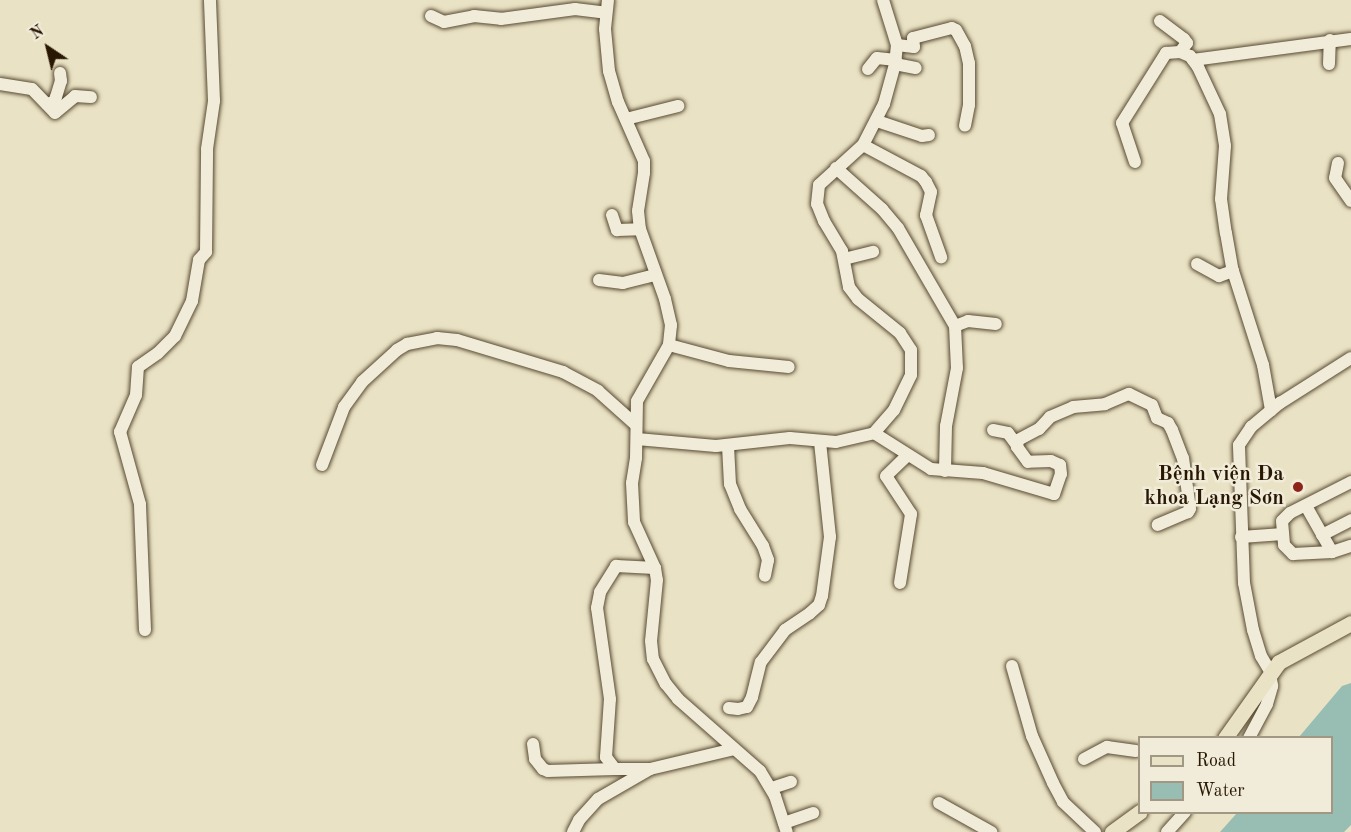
<!DOCTYPE html>
<html>
<head>
<meta charset="utf-8">
<style>
	body { margin:0 }
	#map { position:relative; width:1351px; height:832px; overflow:hidden; background:#eae2c4; font-family:"Old Standard TT",serif }
	div>[style] { position:absolute }
	[style*='--x'] { left:calc(var(--x)*1px); top:calc(var(--y)*1px); width:calc(var(--w)*1px); rotate:calc(var(--a)*1deg) }
	.water>* { inset:0; background:#98beb4 }
	.roads { filter:drop-shadow(0 0 2px #584a32) drop-shadow(0 0 2px #584a32) }
	.minor>* { height:12px; margin:-6px; padding:0 6px; transform-origin:6px; border-radius:6px; background:#f1ecd9 }
	.major>* { height:15px; margin:-7.5px; padding:0 7.5px; transform-origin:7.5px; border-radius:7.5px; background:#eae2c4 }
	.dots>* { width:16px; height:16px; translate:-50% -50%; box-sizing:border-box; border:3px solid #f1ecd9; border-radius:50% }
	span { translate:-50% -50%; white-space:nowrap; text-align:center; line-height:1.15; -webkit-text-stroke:5px #f1ecd9; paint-order:stroke }
	.poi-label { font-size:21px; color:#281702; font-weight:700 }
	.right { translate:-100% -50%; text-align:right }
	.legend { position:absolute; left:1138px; top:736px; width:195px; height:78px; box-sizing:border-box; background:#f1ecd9; border:2px solid #a19783; margin:0; padding:8px 10px; list-style:none; font-size:18px; color:#281702 }
	.legend li { display:flex; align-items:center; gap:12px; height:30px }
	.legend b { width:30px; border:2px solid #a19783 }
	.north { position:absolute; left:18px; top:18px; width:60px; height:60px; -webkit-text-stroke:4px #f1ecd9; paint-order:stroke; rotate:325deg; font-size:16px; font-weight:700; line-height:24px; text-align:center; color:#281702 }
	.north::after { content:''; display:block; margin:auto; width:21px; height:27px; background:#281702; clip-path:polygon(50% 0,100% 100%,50% 72%,0 100%) }
</style>
</head>
<body>
<div id="map">
	<div class="water">
		<i style="clip-path:polygon(1351px 683px,1351px 825px,1344px 832px,1220px 832px,1237px 813px,1332px 812px,1332px 738px,1299px 737px,1342px 686px)"></i>
	</div>
	<div class="roads">
		<div class="minor">
			<i style="--x:608;--y:0;--w:29;--a:96"></i>
			<i style="--x:605;--y:29;--w:42;--a:84.6"></i>
			<i style="--x:609;--y:71;--w:32;--a:74"></i>
			<i style="--x:618;--y:102;--w:64;--a:66.2"></i>
			<i style="--x:644;--y:161;--w:12;--a:90"></i>
			<i style="--x:644;--y:173;--w:38;--a:99"></i>
			<i style="--x:638;--y:211;--w:18;--a:84"></i>
			<i style="--x:640;--y:229;--w:74;--a:70.3"></i>
			<i style="--x:665;--y:299;--w:27;--a:77"></i>
			<i style="--x:671;--y:325;--w:20;--a:96"></i>
			<i style="--x:669;--y:345;--w:64;--a:119.7"></i>
			<i style="--x:637;--y:401;--w:57;--a:91"></i>
			<i style="--x:636;--y:458;--w:25;--a:99"></i>
			<i style="--x:632;--y:483;--w:39;--a:87"></i>
			<i style="--x:634;--y:522;--w:51;--a:65.5"></i>
			<i style="--x:655;--y:568;--w:12;--a:81"></i>
			<i style="--x:657;--y:580;--w:61;--a:95.6"></i>
			<i style="--x:651;--y:641;--w:18;--a:84"></i>
			<i style="--x:653;--y:659;--w:28;--a:63"></i>
			<i style="--x:666;--y:684;--w:19;--a:51"></i>
			<i style="--x:678;--y:699;--w:109;--a:41.3"></i>
			<i style="--x:760;--y:771;--w:29;--a:59"></i>
			<i style="--x:775;--y:796;--w:38;--a:72"></i>
			<i style="--x:431;--y:16;--w:14;--a:25"></i>
			<i style="--x:444;--y:22;--w:31;--a:-11"></i>
			<i style="--x:474;--y:16;--w:27;--a:6"></i>
			<i style="--x:501;--y:19;--w:75;--a:-7.7"></i>
			<i style="--x:575;--y:9;--w:31;--a:7"></i>
			<i style="--x:1160;--y:21;--w:30;--a:37"></i>
			<i style="--x:1184;--y:39;--w:5;--a:53"></i>
			<i style="--x:1187;--y:43;--w:11;--a:128"></i>
			<i style="--x:897;--y:45;--w:17;--a:7"></i>
			<i style="--x:914;--y:47;--w:9;--a:-96"></i>
			<i style="--x:913;--y:38;--w:40;--a:-14.4"></i>
			<i style="--x:952;--y:28;--w:4;--a:27"></i>
			<i style="--x:956;--y:30;--w:18;--a:61"></i>
			<i style="--x:965;--y:46;--w:17;--a:77"></i>
			<i style="--x:969;--y:63;--w:42;--a:90"></i>
			<i style="--x:969;--y:105;--w:21;--a:101"></i>
			<i style="--x:1193;--y:60;--w:159;--a:-7.6"></i>
			<i style="--x:895;--y:64;--w:21;--a:11"></i>
			<i style="--x:1329;--y:64;--w:24;--a:-88"></i>
			<i style="--x:868;--y:69;--w:14;--a:-51"></i>
			<i style="--x:877;--y:58;--w:19;--a:6"></i>
			<i style="--x:0;--y:84;--w:32;--a:9"></i>
			<i style="--x:32;--y:89;--w:33;--a:46"></i>
			<i style="--x:55;--y:113;--w:26;--a:-40"></i>
			<i style="--x:75;--y:96;--w:16;--a:4"></i>
			<i style="--x:47;--y:104;--w:7;--a:-16"></i>
			<i style="--x:54;--y:102;--w:5;--a:-68"></i>
			<i style="--x:56;--y:97;--w:17;--a:-73"></i>
			<i style="--x:61;--y:81;--w:8;--a:-97"></i>
			<i style="--x:626;--y:119;--w:54;--a:-14"></i>
			<i style="--x:877;--y:121;--w:47;--a:18.4"></i>
			<i style="--x:922;--y:136;--w:7;--a:-8"></i>
			<i style="--x:863;--y:145;--w:66;--a:28.1"></i>
			<i style="--x:921;--y:176;--w:8;--a:50"></i>
			<i style="--x:926;--y:182;--w:11;--a:63"></i>
			<i style="--x:931;--y:192;--w:24;--a:102"></i>
			<i style="--x:926;--y:215;--w:45;--a:70.3"></i>
			<i style="--x:1135;--y:162;--w:41;--a:-108.4"></i>
			<i style="--x:1122;--y:123;--w:83;--a:-57.8"></i>
			<i style="--x:1166;--y:53;--w:14;--a:-4"></i>
			<i style="--x:1180;--y:52;--w:11;--a:22"></i>
			<i style="--x:1190;--y:56;--w:14;--a:54"></i>
			<i style="--x:1198;--y:67;--w:52;--a:64.9"></i>
			<i style="--x:1220;--y:114;--w:32;--a:81"></i>
			<i style="--x:1225;--y:146;--w:53;--a:94.3"></i>
			<i style="--x:1221;--y:199;--w:34;--a:82"></i>
			<i style="--x:1226;--y:233;--w:39;--a:80"></i>
			<i style="--x:1233;--y:271;--w:99;--a:72.3"></i>
			<i style="--x:1263;--y:365;--w:46;--a:79.9"></i>
			<i style="--x:1338;--y:163;--w:15;--a:101"></i>
			<i style="--x:1335;--y:178;--w:28;--a:55"></i>
			<i style="--x:836;--y:168;--w:62;--a:41.7"></i>
			<i style="--x:882;--y:209;--w:25;--a:50"></i>
			<i style="--x:898;--y:228;--w:113;--a:59.8"></i>
			<i style="--x:955;--y:326;--w:42;--a:87.3"></i>
			<i style="--x:957;--y:368;--w:59;--a:100.7"></i>
			<i style="--x:946;--y:426;--w:45;--a:91.3"></i>
			<i style="--x:612;--y:215;--w:16;--a:72"></i>
			<i style="--x:617;--y:230;--w:23;--a:-2"></i>
			<i style="--x:844;--y:259;--w:30;--a:-14"></i>
			<i style="--x:1197;--y:264;--w:25;--a:29"></i>
			<i style="--x:1219;--y:276;--w:15;--a:-20"></i>
			<i style="--x:599;--y:280;--w:24;--a:7"></i>
			<i style="--x:623;--y:283;--w:33;--a:-14"></i>
			<i style="--x:955;--y:326;--w:14;--a:-21"></i>
			<i style="--x:968;--y:321;--w:28;--a:6"></i>
			<i style="--x:669;--y:345;--w:62;--a:14.9"></i>
			<i style="--x:729;--y:361;--w:60;--a:5.7"></i>
			<i style="--x:993;--y:430;--w:15;--a:11"></i>
			<i style="--x:1008;--y:433;--w:14;--a:54"></i>
			<i style="--x:874;--y:433;--w:67;--a:32.3"></i>
			<i style="--x:931;--y:469;--w:52;--a:4.4"></i>
			<i style="--x:983;--y:473;--w:74;--a:16.5"></i>
			<i style="--x:1054;--y:494;--w:21;--a:-71"></i>
			<i style="--x:1061;--y:474;--w:9;--a:-96"></i>
			<i style="--x:1060;--y:465;--w:10;--a:-156"></i>
			<i style="--x:1051;--y:461;--w:23;--a:178"></i>
			<i style="--x:1028;--y:462;--w:19;--a:-126"></i>
			<i style="--x:1017;--y:447;--w:7;--a:-82"></i>
			<i style="--x:1018;--y:440;--w:24;--a:-28"></i>
			<i style="--x:1039;--y:429;--w:16;--a:-47"></i>
			<i style="--x:1050;--y:417;--w:25;--a:-23"></i>
			<i style="--x:1073;--y:407;--w:32;--a:-5"></i>
			<i style="--x:1105;--y:404;--w:26;--a:-23"></i>
			<i style="--x:1129;--y:394;--w:25;--a:26"></i>
			<i style="--x:1152;--y:405;--w:14;--a:69"></i>
			<i style="--x:1157;--y:418;--w:12;--a:24"></i>
			<i style="--x:1168;--y:423;--w:8;--a:60"></i>
			<i style="--x:1172;--y:430;--w:30;--a:69"></i>
			<i style="--x:1183;--y:458;--w:51;--a:82.2"></i>
			<i style="--x:1190;--y:509;--w:4;--a:124"></i>
			<i style="--x:1188;--y:512;--w:33;--a:157"></i>
			<i style="--x:637;--y:439;--w:79;--a:5.1"></i>
			<i style="--x:716;--y:446;--w:74;--a:-6.2"></i>
			<i style="--x:790;--y:438;--w:46;--a:5"></i>
			<i style="--x:836;--y:442;--w:39;--a:-13"></i>
			<i style="--x:874;--y:433;--w:30;--a:-49"></i>
			<i style="--x:894;--y:410;--w:39;--a:-64"></i>
			<i style="--x:911;--y:375;--w:25;--a:-90"></i>
			<i style="--x:911;--y:350;--w:20;--a:-123"></i>
			<i style="--x:900;--y:333;--w:54;--a:-141"></i>
			<i style="--x:858;--y:299;--w:15;--a:-127"></i>
			<i style="--x:849;--y:287;--w:37;--a:-101"></i>
			<i style="--x:842;--y:251;--w:35;--a:-121"></i>
			<i style="--x:824;--y:221;--w:18;--a:-112"></i>
			<i style="--x:817;--y:204;--w:19;--a:-84"></i>
			<i style="--x:819;--y:185;--w:59;--a:-42.3"></i>
			<i style="--x:863;--y:145;--w:46;--a:-62.9"></i>
			<i style="--x:884;--y:104;--w:41;--a:-74.6"></i>
			<i style="--x:895;--y:64;--w:19;--a:-84"></i>
			<i style="--x:897;--y:45;--w:47;--a:-107.3"></i>
			<i style="--x:728;--y:446;--w:38;--a:87"></i>
			<i style="--x:730;--y:484;--w:27;--a:68"></i>
			<i style="--x:740;--y:509;--w:44;--a:58.1"></i>
			<i style="--x:763;--y:546;--w:15;--a:70"></i>
			<i style="--x:768;--y:560;--w:16;--a:101"></i>
			<i style="--x:322;--y:465;--w:62;--a:-69.2"></i>
			<i style="--x:344;--y:407;--w:31;--a:-54"></i>
			<i style="--x:362;--y:382;--w:47;--a:-42.4"></i>
			<i style="--x:397;--y:350;--w:12;--a:-31"></i>
			<i style="--x:407;--y:344;--w:31;--a:-11"></i>
			<i style="--x:437;--y:338;--w:20;--a:6"></i>
			<i style="--x:457;--y:340;--w:111;--a:16.8"></i>
			<i style="--x:563;--y:372;--w:40;--a:28"></i>
			<i style="--x:598;--y:391;--w:51;--a:41.8"></i>
			<i style="--x:1351;--y:482;--w:68;--a:153.1"></i>
			<i style="--x:1290;--y:513;--w:11;--a:135"></i>
			<i style="--x:1282;--y:521;--w:24;--a:85"></i>
			<i style="--x:1284;--y:545;--w:13;--a:45"></i>
			<i style="--x:1293;--y:554;--w:39;--a:-3"></i>
			<i style="--x:1332;--y:552;--w:20;--a:-18"></i>
			<i style="--x:1306;--y:506;--w:53;--a:60.5"></i>
			<i style="--x:1322;--y:535;--w:33;--a:-27"></i>
			<i style="--x:1241;--y:537;--w:42;--a:-4.1"></i>
			<i style="--x:900;--y:583;--w:70;--a:-80.9"></i>
			<i style="--x:911;--y:514;--w:45;--a:-123.3"></i>
			<i style="--x:886;--y:476;--w:30;--a:-44"></i>
			<i style="--x:145;--y:630;--w:126;--a:-92.3"></i>
			<i style="--x:140;--y:504;--w:75;--a:-105.5"></i>
			<i style="--x:120;--y:432;--w:40;--a:-66.6"></i>
			<i style="--x:136;--y:395;--w:28;--a:-86"></i>
			<i style="--x:138;--y:367;--w:24;--a:-35"></i>
			<i style="--x:158;--y:353;--w:24;--a:-45"></i>
			<i style="--x:175;--y:336;--w:39;--a:-64"></i>
			<i style="--x:192;--y:301;--w:42;--a:-80.3"></i>
			<i style="--x:199;--y:260;--w:11;--a:-49"></i>
			<i style="--x:206;--y:252;--w:103;--a:-89.4"></i>
			<i style="--x:207;--y:149;--w:49;--a:-81.7"></i>
			<i style="--x:214;--y:101;--w:101;--a:-92.3"></i>
			<i style="--x:1012;--y:666;--w:73;--a:74.1"></i>
			<i style="--x:1032;--y:736;--w:51;--a:65.9"></i>
			<i style="--x:1053;--y:783;--w:21;--a:62"></i>
			<i style="--x:1063;--y:802;--w:44;--a:43.2"></i>
			<i style="--x:729;--y:708;--w:9;--a:6"></i>
			<i style="--x:738;--y:709;--w:9;--a:-13"></i>
			<i style="--x:747;--y:707;--w:11;--a:-63"></i>
			<i style="--x:752;--y:697;--w:36;--a:-76"></i>
			<i style="--x:761;--y:662;--w:40;--a:-53"></i>
			<i style="--x:785;--y:630;--w:30;--a:-34"></i>
			<i style="--x:810;--y:613;--w:12;--a:-42"></i>
			<i style="--x:819;--y:605;--w:9;--a:-72"></i>
			<i style="--x:822;--y:596;--w:60;--a:-82.3"></i>
			<i style="--x:830;--y:537;--w:96;--a:-96"></i>
			<i style="--x:1249;--y:738;--w:38;--a:-62"></i>
			<i style="--x:1267;--y:704;--w:19;--a:-74"></i>
			<i style="--x:1272;--y:686;--w:15;--a:-98"></i>
			<i style="--x:1270;--y:671;--w:17;--a:-121"></i>
			<i style="--x:1261;--y:656;--w:27;--a:-107"></i>
			<i style="--x:1253;--y:630;--w:48;--a:-100.8"></i>
			<i style="--x:1244;--y:583;--w:138;--a:-92.1"></i>
			<i style="--x:1239;--y:445;--w:22;--a:-56"></i>
			<i style="--x:1251;--y:427;--w:38;--a:-40"></i>
			<i style="--x:1280;--y:403;--w:84;--a:-32.4"></i>
			<i style="--x:533;--y:744;--w:15;--a:82"></i>
			<i style="--x:535;--y:759;--w:13;--a:51"></i>
			<i style="--x:543;--y:769;--w:5;--a:22"></i>
			<i style="--x:548;--y:771;--w:67;--a:-1.7"></i>
			<i style="--x:1084;--y:759;--w:26;--a:-28"></i>
			<i style="--x:1107;--y:747;--w:29;--a:8"></i>
			<i style="--x:650;--y:769;--w:35;--a:180"></i>
			<i style="--x:615;--y:769;--w:15;--a:-127"></i>
			<i style="--x:606;--y:757;--w:58;--a:-86.1"></i>
			<i style="--x:610;--y:699;--w:92;--a:-98.1"></i>
			<i style="--x:597;--y:608;--w:16;--a:-79"></i>
			<i style="--x:600;--y:592;--w:31;--a:-58"></i>
			<i style="--x:616;--y:566;--w:39;--a:3"></i>
			<i style="--x:772;--y:788;--w:20;--a:-18"></i>
			<i style="--x:939;--y:803;--w:60;--a:29.1"></i>
			<i style="--x:784;--y:823;--w:31;--a:-19"></i>
			<i style="--x:573;--y:832;--w:13;--a:-63"></i>
			<i style="--x:579;--y:820;--w:28;--a:-48"></i>
			<i style="--x:598;--y:799;--w:60;--a:-30"></i>
			<i style="--x:650;--y:769;--w:86;--a:-13.4"></i>
			<i style="--x:1167;--y:832;--w:27;--a:-48"></i>
		</div>
		<div class="major">
			<i style="--x:1225;--y:738;--w:93;--a:-54.6"></i>
			<i style="--x:1279;--y:662;--w:82;--a:-28.4"></i>
			<i style="--x:1112;--y:832;--w:34;--a:-36"></i>
		</div>
	</div>
	<div class="dots">
		<i style="left:1298px;top:487px;background:#8f2418"></i>
	</div>
	<div class="poi-label">
		<span class="right" style="left:1284px;top:487px">Bệnh viện Đa<br>khoa Lạng Sơn</span>
	</div>
	<ul class="legend">
	<li><b style="height:8px;background:#eae2c4"></b>Road</li>
	<li><b style="height:16px;background:#98beb4"></b>Water</li>
	</ul>
	<div class="north">N</div>
</div>
</body>
</html>
